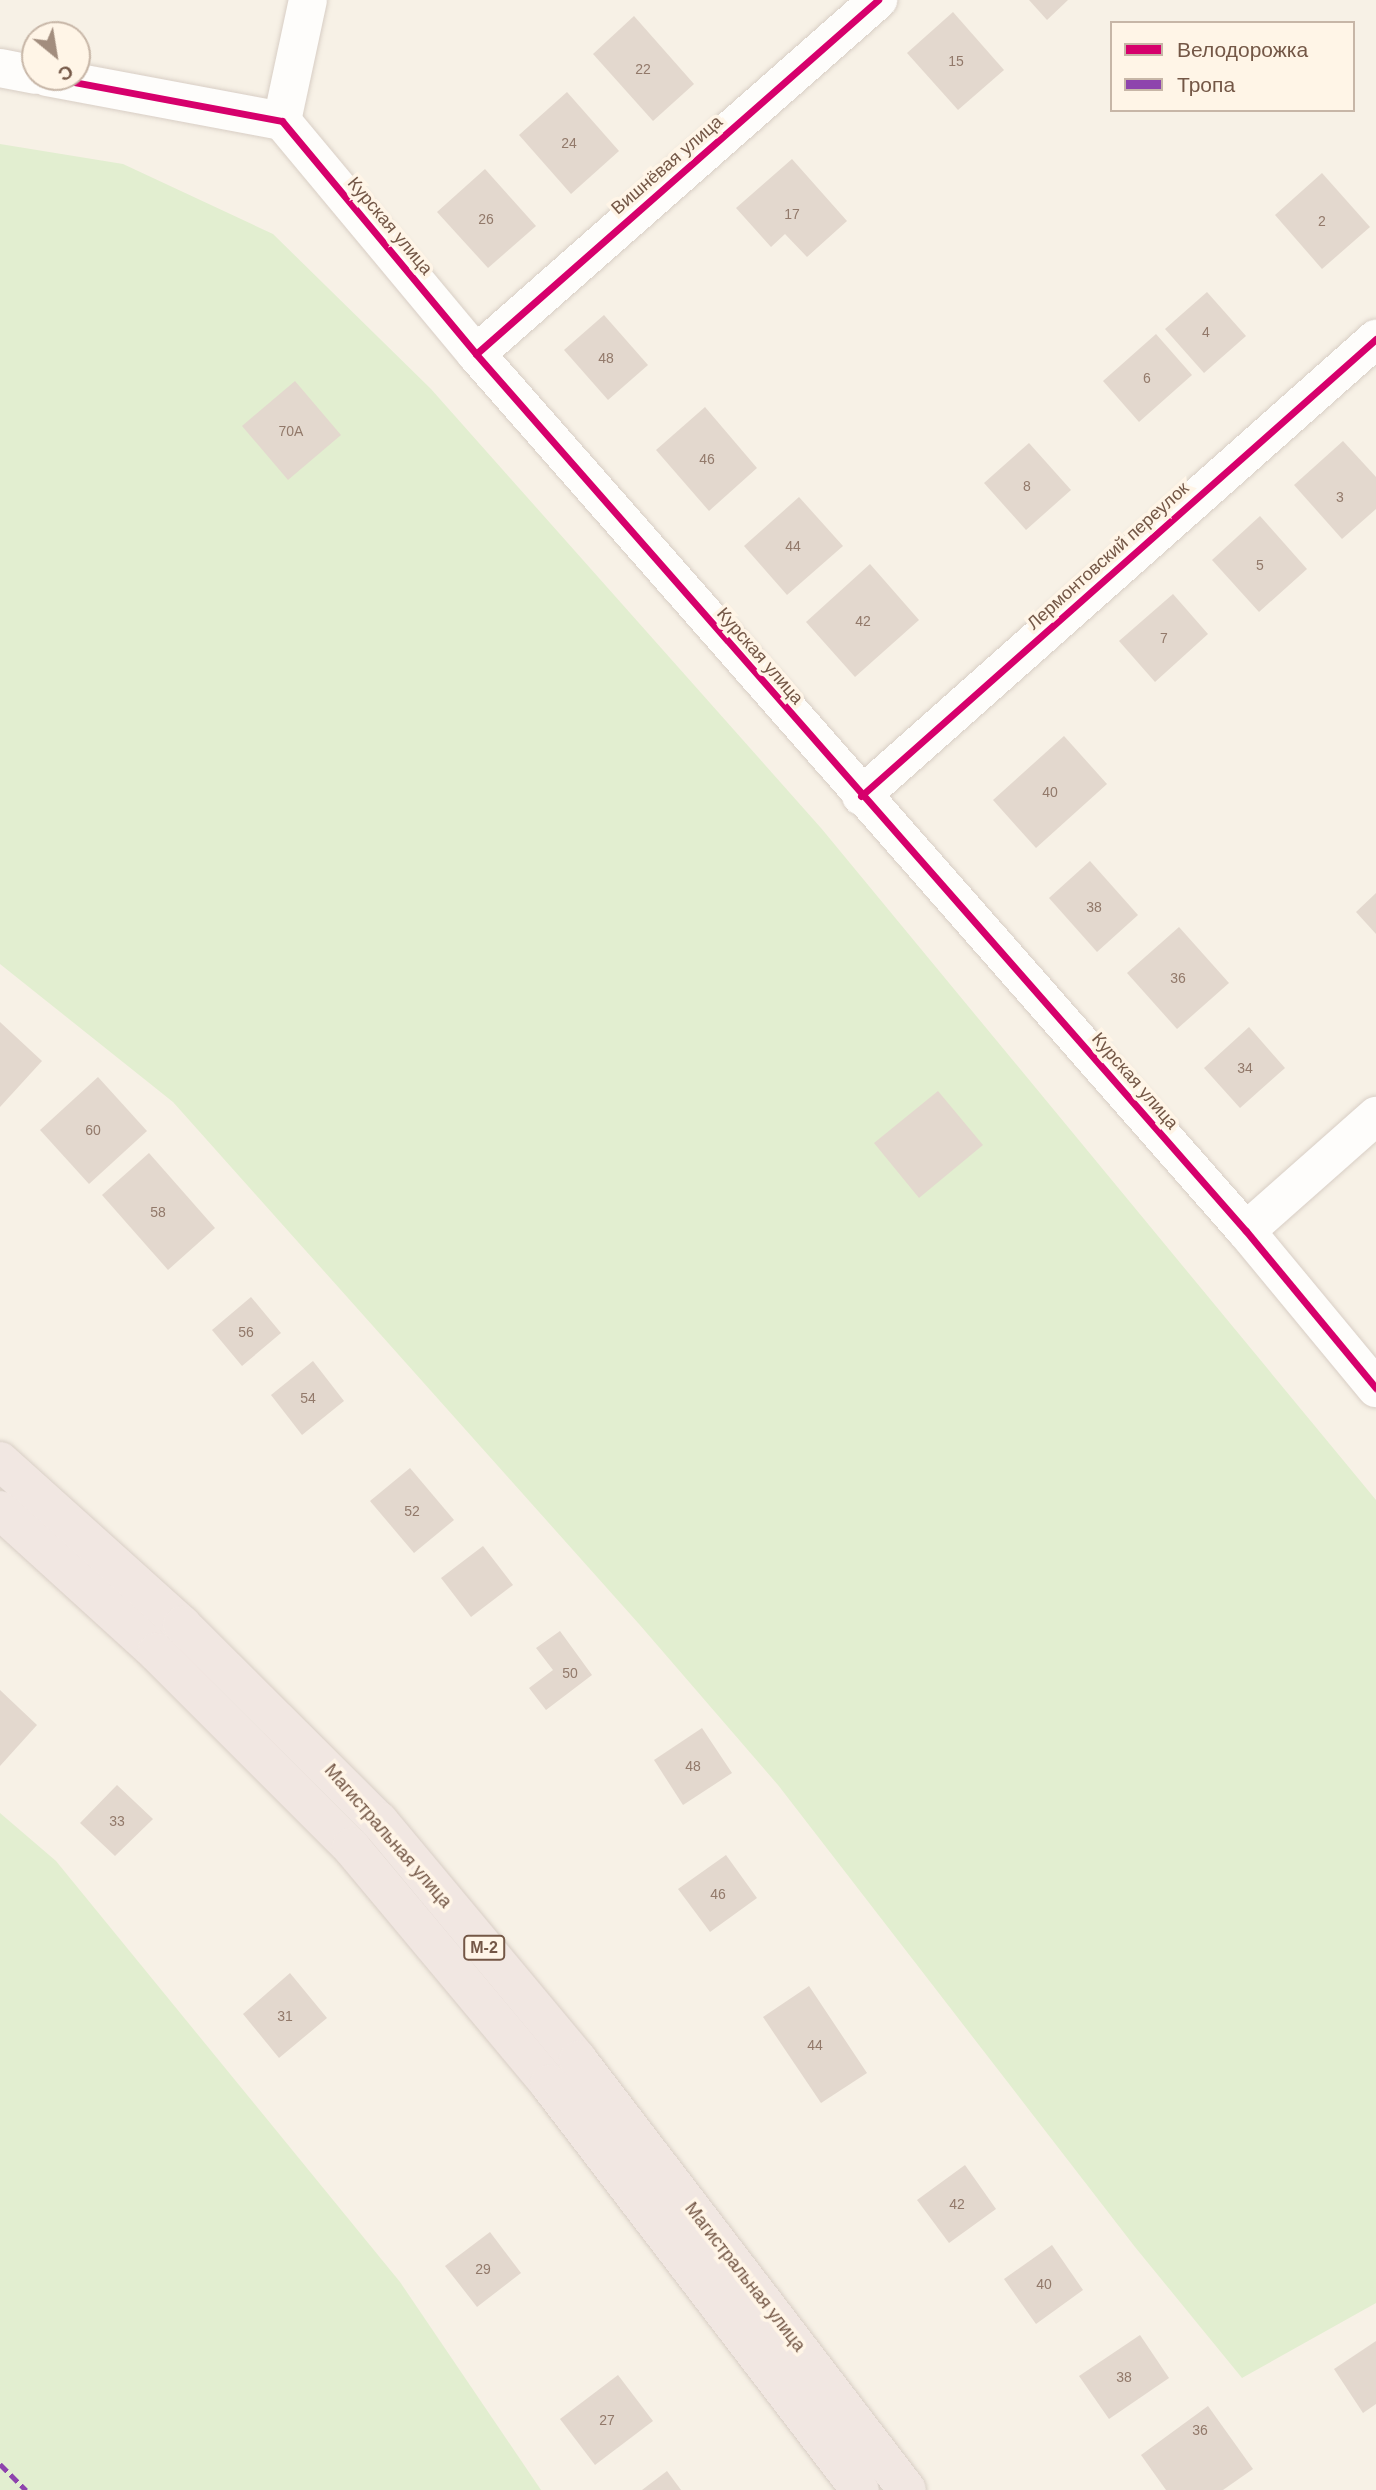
<!DOCTYPE html>
<html>
<head>
<meta charset="utf-8">
<style>
	body { margin:0 }
	#map { position:relative; width:1376px; height:2490px; overflow:hidden; background:#f7f1e6; font-family:Arial,sans-serif }
	div>[style] { position:absolute }
	[style*='--x'] { left:calc(var(--x)*1px); top:calc(var(--y)*1px); width:calc(var(--w)*1px); rotate:calc(var(--a)*1deg) }
	.green>* { inset:0; background:#e2eed0 }
	.building>* { inset:0; background:#e3d8ce }
	.roads { filter:drop-shadow(0 0 2px #d8cec5) drop-shadow(0 0 2px #d8cec5) }
	.street>* { height:38px; margin:-19px; padding:0 19px; transform-origin:19px; border-radius:19px; background:#fefdfb }
	.highway>* { height:38px; margin:-19px; padding:0 19px; transform-origin:19px; border-radius:19px; background:#f1e7e2 }
	.quiet>* { height:5px; margin-top:-2.5px; transform-origin:0; background:repeating-linear-gradient(90deg,#8e44ad 0 10px,transparent 0 15px) }
	.cycleway>* { height:7px; margin:-3.5px; padding:0 3.5px; transform-origin:3.5px; border-radius:3.5px; background:#d6006c }
	span { translate:-50% -50%; white-space:nowrap; text-align:center; line-height:1.15; -webkit-text-stroke:7px #fff5e7; paint-order:stroke }
	.number-label { font-size:14px; color:#92796a }
	.number-label span { -webkit-text-stroke-width:0 }
	.shield-label span { padding:2px 5px; background:#fff5e7; border:2px solid; border-radius:5px; -webkit-text-stroke-width:0 }
	.shield-label { font-size:16px; color:#745746; font-weight:700 }
	.street-label { font-size:18px; color:#745746 }
	.legend { position:absolute; left:1110px; top:21px; width:245px; height:91px; box-sizing:border-box; background:#fff5e7; border:2px solid #c7b6a7; margin:0; padding:9px 12px; list-style:none; font-size:21px; color:#745746 }
	.legend li { display:flex; align-items:center; gap:14px; height:35px }
	.legend b { width:35px; border:2px solid #c7b6a7 }
	.north { position:absolute; left:21px; top:21px; width:70px; height:70px; box-sizing:border-box; background:#fff5e7; border:2px solid #c7b6a7; border-radius:50%; rotate:150deg; font-size:19px; font-weight:700; line-height:28px; text-align:center; color:#745746 }
	.north::after { content:''; display:block; margin:auto; width:24px; height:32px; background:#a28d7e; clip-path:polygon(50% 0,100% 100%,50% 72%,0 100%) }
</style>
</head>
<body>
<div id="map">
	<div class="green">
		<i style="clip-path:polygon(0 144px,123px 164px,273px 234px,431px 389px,821px 828px,1376px 1500px,1376px 2303px,1242px 2378px,1135px 2247px,778px 1785px,639px 1624px,173px 1102px,0 964px)"></i>
		<i style="clip-path:polygon(0 1813px,56px 1861px,400px 2282px,541px 2490px,0 2490px)"></i>
	</div>
	<div class="building">
		<i style="clip-path:polygon(1029px 0,1068px 0,1047px 20px)"></i>
		<i style="clip-path:polygon(953px 12px,1004px 70px,958px 110px,907px 53px)"></i>
		<i style="clip-path:polygon(634px 16px,694px 84px,653px 121px,593px 54px)"></i>
		<i style="clip-path:polygon(567px 92px,619px 151px,571px 194px,519px 135px)"></i>
		<i style="clip-path:polygon(792px 159px,847px 221px,807px 257px,785px 234px,771px 247px,736px 208px)"></i>
		<i style="clip-path:polygon(485px 169px,536px 226px,488px 268px,437px 212px)"></i>
		<i style="clip-path:polygon(1322px 173px,1370px 227px,1322px 269px,1275px 215px)"></i>
		<i style="clip-path:polygon(1207px 292px,1246px 336px,1204px 373px,1165px 329px)"></i>
		<i style="clip-path:polygon(604px 315px,648px 365px,608px 400px,564px 350px)"></i>
		<i style="clip-path:polygon(1156px 334px,1192px 375px,1139px 422px,1103px 381px)"></i>
		<i style="clip-path:polygon(295px 381px,341px 435px,288px 480px,242px 426px)"></i>
		<i style="clip-path:polygon(705px 407px,757px 468px,709px 511px,656px 450px)"></i>
		<i style="clip-path:polygon(1343px 441px,1376px 477px,1376px 509px,1342px 539px,1294px 485px)"></i>
		<i style="clip-path:polygon(1029px 443px,1071px 490px,1026px 530px,984px 483px)"></i>
		<i style="clip-path:polygon(799px 497px,843px 546px,787px 595px,744px 546px)"></i>
		<i style="clip-path:polygon(1260px 516px,1307px 569px,1259px 612px,1212px 560px)"></i>
		<i style="clip-path:polygon(870px 564px,919px 620px,855px 677px,806px 622px)"></i>
		<i style="clip-path:polygon(1173px 594px,1208px 634px,1155px 682px,1119px 641px)"></i>
		<i style="clip-path:polygon(1064px 736px,1107px 784px,1036px 848px,993px 800px)"></i>
		<i style="clip-path:polygon(1090px 861px,1138px 915px,1097px 952px,1049px 898px)"></i>
		<i style="clip-path:polygon(1376px 893px,1376px 934px,1356px 912px)"></i>
		<i style="clip-path:polygon(1179px 927px,1229px 983px,1177px 1029px,1127px 973px)"></i>
		<i style="clip-path:polygon(0 1022px,42px 1061px,0 1107px)"></i>
		<i style="clip-path:polygon(1249px 1027px,1285px 1068px,1240px 1108px,1204px 1068px)"></i>
		<i style="clip-path:polygon(98px 1077px,147px 1131px,89px 1184px,40px 1130px)"></i>
		<i style="clip-path:polygon(938px 1091px,983px 1145px,919px 1198px,874px 1143px)"></i>
		<i style="clip-path:polygon(149px 1153px,215px 1228px,168px 1270px,102px 1195px)"></i>
		<i style="clip-path:polygon(251px 1297px,281px 1333px,242px 1366px,212px 1330px)"></i>
		<i style="clip-path:polygon(313px 1361px,344px 1401px,302px 1435px,271px 1395px)"></i>
		<i style="clip-path:polygon(410px 1468px,454px 1520px,414px 1553px,370px 1501px)"></i>
		<i style="clip-path:polygon(483px 1546px,513px 1585px,471px 1617px,441px 1578px)"></i>
		<i style="clip-path:polygon(560px 1631px,592px 1675px,546px 1710px,529px 1688px,553px 1670px,536px 1648px)"></i>
		<i style="clip-path:polygon(0 1690px,37px 1725px,0 1766px)"></i>
		<i style="clip-path:polygon(702px 1728px,732px 1773px,683px 1805px,654px 1760px)"></i>
		<i style="clip-path:polygon(117px 1785px,153px 1819px,115px 1856px,80px 1823px)"></i>
		<i style="clip-path:polygon(726px 1855px,757px 1898px,710px 1932px,678px 1889px)"></i>
		<i style="clip-path:polygon(290px 1973px,327px 2018px,279px 2058px,243px 2014px)"></i>
		<i style="clip-path:polygon(809px 1986px,867px 2073px,821px 2103px,763px 2017px)"></i>
		<i style="clip-path:polygon(965px 2165px,996px 2209px,949px 2243px,917px 2200px)"></i>
		<i style="clip-path:polygon(490px 2232px,521px 2273px,477px 2307px,445px 2266px)"></i>
		<i style="clip-path:polygon(1052px 2245px,1083px 2290px,1036px 2324px,1004px 2279px)"></i>
		<i style="clip-path:polygon(1140px 2335px,1169px 2378px,1109px 2419px,1079px 2376px)"></i>
		<i style="clip-path:polygon(1376px 2341px,1376px 2404px,1363px 2413px,1334px 2369px)"></i>
		<i style="clip-path:polygon(618px 2375px,653px 2421px,595px 2465px,560px 2419px)"></i>
		<i style="clip-path:polygon(1208px 2406px,1253px 2469px,1223px 2490px,1166px 2490px,1141px 2455px)"></i>
		<i style="clip-path:polygon(667px 2471px,681px 2490px,642px 2490px)"></i>
	</div>
	<div class="roads">
		<div class="street">
			<i style="--x:0;--y:68;--w:36;--a:11"></i>
			<i style="--x:47;--y:77;--w:239;--a:10.6"></i>
			<i style="--x:282;--y:121;--w:303;--a:50.2"></i>
			<i style="--x:476;--y:354;--w:1167;--a:48.72"></i>
			<i style="--x:1246;--y:1231;--w:204;--a:50.4"></i>
			<i style="--x:282;--y:121;--w:124;--a:-77.9"></i>
			<i style="--x:476;--y:354;--w:536;--a:-41.37"></i>
			<i style="--x:861;--y:796;--w:689;--a:-41.59"></i>
			<i style="--x:1246;--y:1231;--w:174;--a:-41.5"></i>
		</div>
		<div class="highway">
			<i style="--x:0;--y:1461;--w:245;--a:42"></i>
			<i style="--x:182;--y:1625;--w:278;--a:44.9"></i>
			<i style="--x:379;--y:1821;--w:311;--a:50.2"></i>
			<i style="--x:578;--y:2060;--w:541;--a:52.58"></i>
			<i style="--x:0;--y:1510;--w:211;--a:42.3"></i>
			<i style="--x:156;--y:1652;--w:276;--a:45"></i>
			<i style="--x:351;--y:1847;--w:309;--a:50.1"></i>
			<i style="--x:549;--y:2084;--w:511;--a:52.55"></i>
		</div>
	</div>
	<div class="quiet">
		<i style="--x:0;--y:2464;--w:37;--a:45"></i>
	</div>
	<div class="cycleway">
		<i style="--x:47;--y:77;--w:239;--a:10.6"></i>
		<i style="--x:282;--y:121;--w:303;--a:50.2"></i>
		<i style="--x:476;--y:354;--w:1167;--a:48.72"></i>
		<i style="--x:1246;--y:1231;--w:204;--a:50.4"></i>
		<i style="--x:476;--y:354;--w:536;--a:-41.37"></i>
		<i style="--x:861;--y:796;--w:689;--a:-41.59"></i>
	</div>
	<div class="number-label">
		<span style="left:956px;top:61px">15</span>
		<span style="left:643px;top:69px">22</span>
		<span style="left:569px;top:143px">24</span>
		<span style="left:792px;top:214px">17</span>
		<span style="left:486px;top:219px">26</span>
		<span style="left:1322px;top:221px">2</span>
		<span style="left:1206px;top:332px">4</span>
		<span style="left:606px;top:358px">48</span>
		<span style="left:1147px;top:378px">6</span>
		<span style="left:291px;top:431px">70А</span>
		<span style="left:707px;top:459px">46</span>
		<span style="left:1027px;top:486px">8</span>
		<span style="left:1340px;top:497px">3</span>
		<span style="left:793px;top:546px">44</span>
		<span style="left:1260px;top:565px">5</span>
		<span style="left:863px;top:621px">42</span>
		<span style="left:1164px;top:638px">7</span>
		<span style="left:1050px;top:792px">40</span>
		<span style="left:1094px;top:907px">38</span>
		<span style="left:1178px;top:978px">36</span>
		<span style="left:1245px;top:1068px">34</span>
		<span style="left:93px;top:1130px">60</span>
		<span style="left:158px;top:1212px">58</span>
		<span style="left:246px;top:1332px">56</span>
		<span style="left:308px;top:1398px">54</span>
		<span style="left:412px;top:1511px">52</span>
		<span style="left:570px;top:1673px">50</span>
		<span style="left:693px;top:1766px">48</span>
		<span style="left:117px;top:1821px">33</span>
		<span style="left:718px;top:1894px">46</span>
		<span style="left:285px;top:2016px">31</span>
		<span style="left:815px;top:2045px">44</span>
		<span style="left:957px;top:2204px">42</span>
		<span style="left:483px;top:2269px">29</span>
		<span style="left:1044px;top:2284px">40</span>
		<span style="left:1124px;top:2377px">38</span>
		<span style="left:607px;top:2420px">27</span>
		<span style="left:1200px;top:2430px">36</span>
	</div>
	<div class="shield-label">
		<span style="left:484px;top:1948px">М-2</span>
	</div>
	<div class="street-label">
		<span style="left:667px;top:165px;rotate:-41deg">Вишнёвая улица</span>
		<span style="left:390px;top:226px;rotate:50deg">Курская улица</span>
		<span style="left:1108px;top:556px;rotate:-42deg">Лермонтовский переулок</span>
		<span style="left:760px;top:656px;rotate:49deg">Курская улица</span>
		<span style="left:1135px;top:1081px;rotate:49deg">Курская улица</span>
		<span style="left:388px;top:1836px;rotate:49deg">Магистральная улица</span>
		<span style="left:745px;top:2277px;rotate:52deg">Магистральная улица</span>
	</div>
	<ul class="legend">
	<li><b style="height:9px;background:#d6006c"></b>Велодорожка</li>
	<li><b style="height:9px;background:#8e44ad"></b>Тропа</li>
	</ul>
	<div class="north">С</div>
</div>
</body>
</html>
